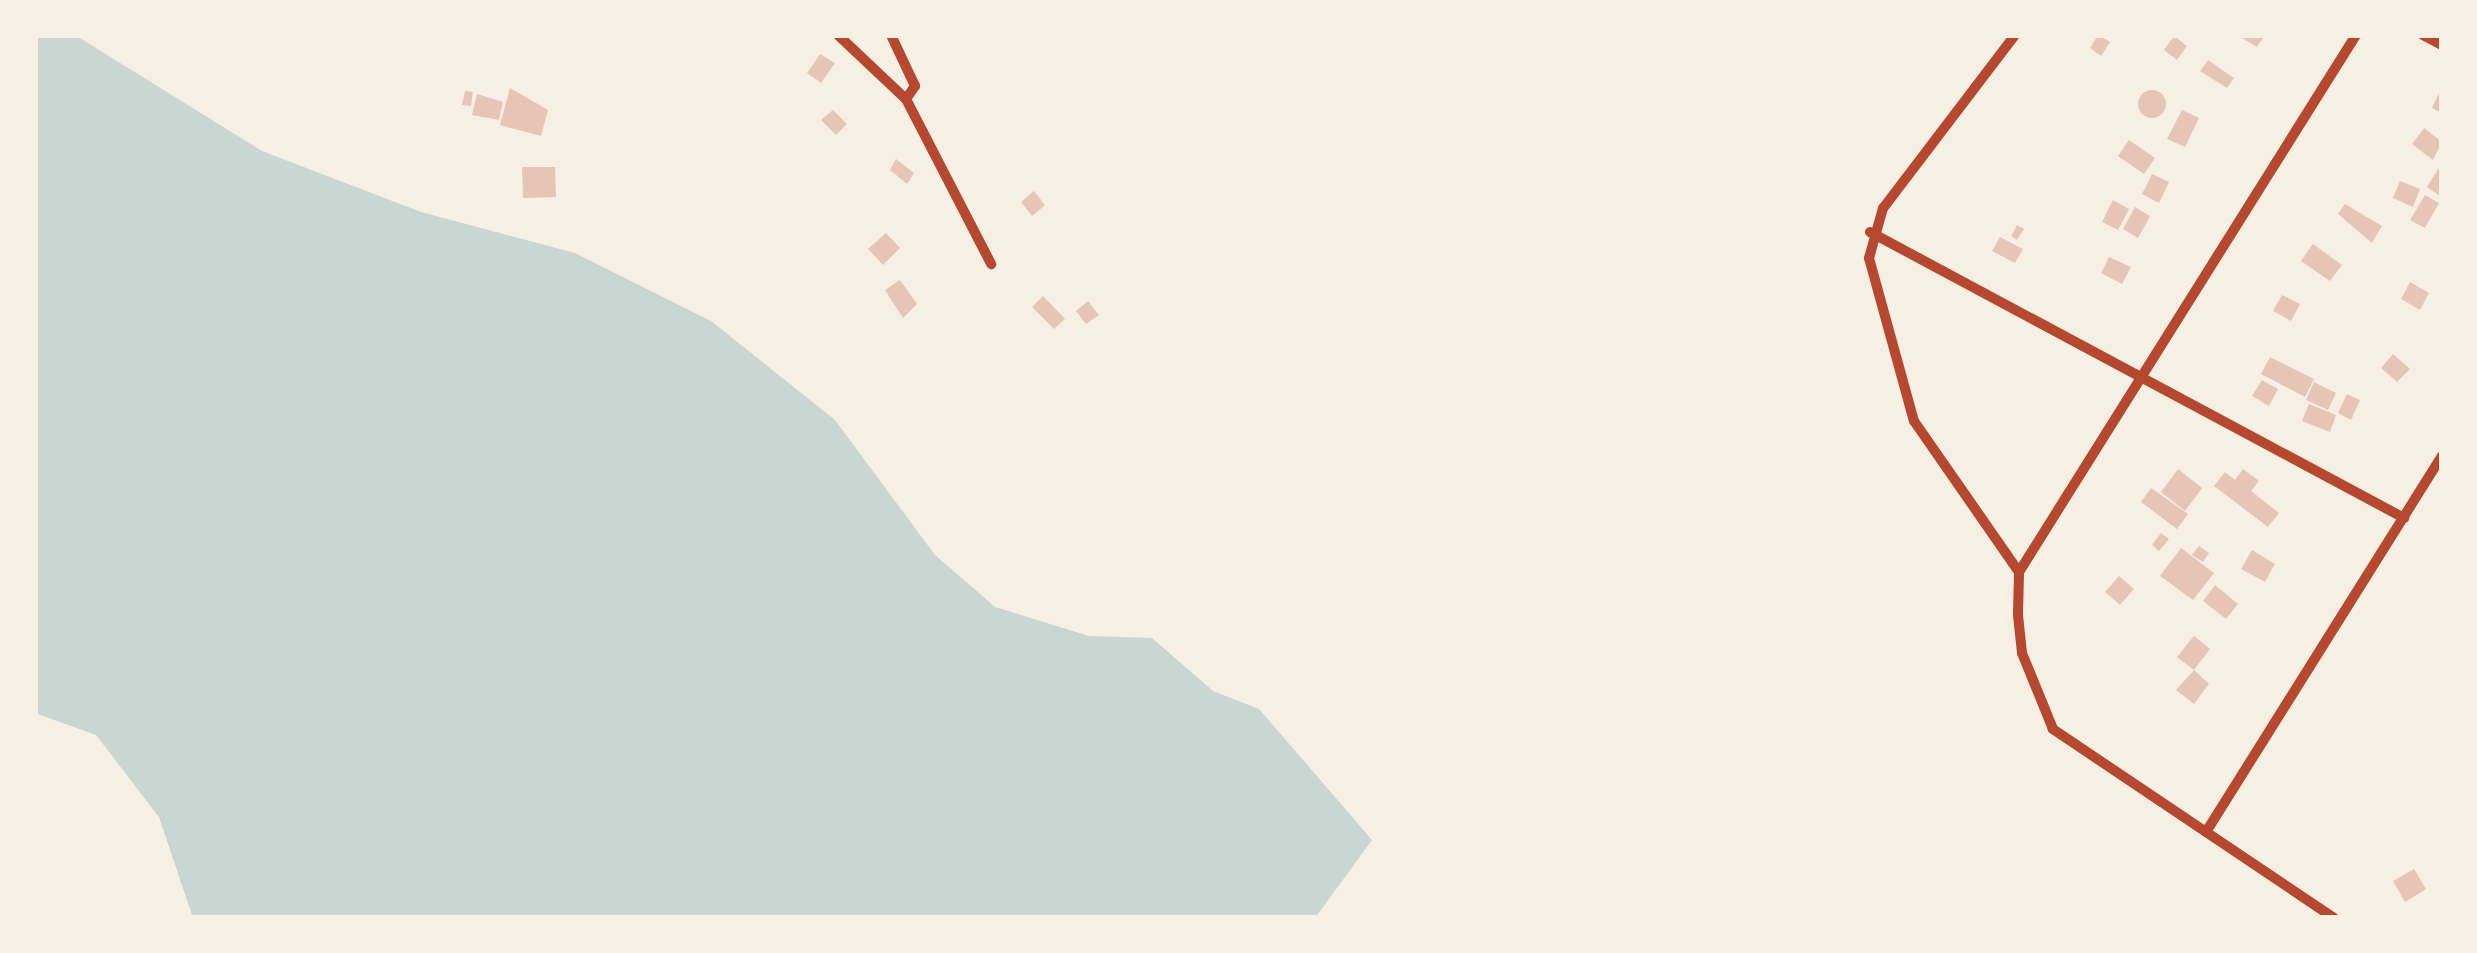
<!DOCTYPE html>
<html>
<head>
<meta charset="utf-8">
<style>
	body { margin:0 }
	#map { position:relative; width:2477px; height:953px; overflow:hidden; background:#f6efe4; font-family:"Source Sans 3",sans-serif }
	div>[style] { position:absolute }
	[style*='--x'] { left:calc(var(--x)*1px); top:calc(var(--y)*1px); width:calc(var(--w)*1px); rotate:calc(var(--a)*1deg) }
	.water>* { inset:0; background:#c9d6d2 }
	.building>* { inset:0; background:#e6c5b7 }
	.round { border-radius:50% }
	.minor>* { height:10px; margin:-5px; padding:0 5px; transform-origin:5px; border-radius:5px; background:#b5482f }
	span { translate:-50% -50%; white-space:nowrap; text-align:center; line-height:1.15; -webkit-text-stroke:9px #f6efe4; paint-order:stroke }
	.frame { position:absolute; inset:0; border:38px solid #f6efe4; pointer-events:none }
</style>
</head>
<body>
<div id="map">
	<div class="water">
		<i style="clip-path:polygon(35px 35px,75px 35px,262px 151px,421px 212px,575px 253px,711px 321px,835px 420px,935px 555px,995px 607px,1089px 636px,1152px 638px,1213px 691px,1259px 709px,1372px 840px,1315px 918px,193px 918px,159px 817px,96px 735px,35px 713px)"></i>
	</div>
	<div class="building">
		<i style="clip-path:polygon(2098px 35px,2110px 42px,2101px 56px,2090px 48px)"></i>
		<i style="clip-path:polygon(2237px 35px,2265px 35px,2257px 47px)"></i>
		<i style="clip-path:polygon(2174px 36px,2187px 46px,2177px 60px,2164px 50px)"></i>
		<i style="clip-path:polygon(820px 54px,835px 63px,821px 83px,807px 73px)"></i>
		<i style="clip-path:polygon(2208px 60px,2234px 78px,2227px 88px,2200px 71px)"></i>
		<i style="clip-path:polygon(2442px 87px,2442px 113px,2432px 108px)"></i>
		<i style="clip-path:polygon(510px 88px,548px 110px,541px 136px,500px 125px)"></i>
		<i class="round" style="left:2138px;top:90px;width:28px;height:28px"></i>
		<i style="clip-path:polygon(465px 91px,473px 92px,471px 106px,462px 105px)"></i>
		<i style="clip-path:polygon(477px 94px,503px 102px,499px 120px,472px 115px)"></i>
		<i style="clip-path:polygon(833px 110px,847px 124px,836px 135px,821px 120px)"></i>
		<i style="clip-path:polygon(2182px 110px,2199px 118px,2185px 147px,2167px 139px)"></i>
		<i style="clip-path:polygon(2424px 128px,2442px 142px,2433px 160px,2412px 144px)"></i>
		<i style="clip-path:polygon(2129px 140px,2155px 158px,2144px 174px,2118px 156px)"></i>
		<i style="clip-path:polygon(896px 159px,914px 173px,907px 184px,890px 170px)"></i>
		<i style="clip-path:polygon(522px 167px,555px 167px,556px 197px,523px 198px)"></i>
		<i style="clip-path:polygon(2438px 169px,2442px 172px,2440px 196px,2427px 187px)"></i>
		<i style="clip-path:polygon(2152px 174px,2169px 182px,2159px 203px,2142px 194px)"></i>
		<i style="clip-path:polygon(2400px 181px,2420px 189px,2413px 207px,2393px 198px)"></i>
		<i style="clip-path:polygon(1034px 191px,1045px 205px,1032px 216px,1021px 202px)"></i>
		<i style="clip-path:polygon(2425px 195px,2439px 203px,2425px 228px,2410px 220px)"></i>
		<i style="clip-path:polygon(2113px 200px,2129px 209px,2118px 230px,2102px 222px)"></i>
		<i style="clip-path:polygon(2345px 204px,2382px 226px,2372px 243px,2338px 214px)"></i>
		<i style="clip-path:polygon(2135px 207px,2150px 216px,2138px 238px,2123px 229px)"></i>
		<i style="clip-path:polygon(2017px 225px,2024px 229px,2017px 240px,2011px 236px)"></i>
		<i style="clip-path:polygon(886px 233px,900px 248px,883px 265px,868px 249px)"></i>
		<i style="clip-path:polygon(2000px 237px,2023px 249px,2015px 263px,1992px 251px)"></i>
		<i style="clip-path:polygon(2313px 244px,2342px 265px,2330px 281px,2301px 261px)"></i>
		<i style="clip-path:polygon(2109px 257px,2131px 267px,2122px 284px,2101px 273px)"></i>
		<i style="clip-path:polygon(900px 280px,917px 304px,903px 318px,885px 290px)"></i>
		<i style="clip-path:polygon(2410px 282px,2429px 293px,2420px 310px,2401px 299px)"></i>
		<i style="clip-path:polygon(2282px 295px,2300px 304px,2291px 321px,2273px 311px)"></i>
		<i style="clip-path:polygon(1043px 296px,1065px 319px,1054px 329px,1032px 307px)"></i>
		<i style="clip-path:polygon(1088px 301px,1099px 315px,1086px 324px,1076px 311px)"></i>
		<i style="clip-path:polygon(2393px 354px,2410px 369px,2397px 382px,2381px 368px)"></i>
		<i style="clip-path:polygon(2270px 357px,2314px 379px,2305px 397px,2261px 374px)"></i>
		<i style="clip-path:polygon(2262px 380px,2278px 389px,2269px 406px,2252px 396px)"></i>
		<i style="clip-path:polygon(2314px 382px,2336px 393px,2328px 410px,2306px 400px)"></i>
		<i style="clip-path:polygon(2347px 394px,2360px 400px,2351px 420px,2338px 413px)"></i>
		<i style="clip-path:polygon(2309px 404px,2336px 415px,2330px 432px,2302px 421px)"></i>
		<i style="clip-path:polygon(2178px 469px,2202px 488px,2185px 511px,2161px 492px)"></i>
		<i style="clip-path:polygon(2243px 469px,2259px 481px,2251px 491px,2279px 513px,2268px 527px,2214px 486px,2225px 472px,2235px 480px)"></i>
		<i style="clip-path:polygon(2151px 488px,2188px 514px,2177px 529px,2141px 502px)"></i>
		<i style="clip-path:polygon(2161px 533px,2169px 539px,2159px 551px,2152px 545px)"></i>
		<i style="clip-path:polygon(2199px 546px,2209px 553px,2203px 562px,2192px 555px)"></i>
		<i style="clip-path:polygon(2181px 548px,2214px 573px,2193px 600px,2160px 576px)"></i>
		<i style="clip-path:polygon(2252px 550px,2275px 564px,2265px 582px,2241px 569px)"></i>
		<i style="clip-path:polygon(2119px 576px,2134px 589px,2120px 605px,2105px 592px)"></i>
		<i style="clip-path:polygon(2215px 585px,2238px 604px,2226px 619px,2203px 601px)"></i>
		<i style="clip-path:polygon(2194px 636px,2210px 649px,2194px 670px,2177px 657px)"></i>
		<i style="clip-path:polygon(2194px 670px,2209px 684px,2194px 704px,2176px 690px)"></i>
		<i style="clip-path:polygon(2414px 869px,2426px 889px,2405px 902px,2393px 881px)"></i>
	</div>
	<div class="minor">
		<i style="--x:838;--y:35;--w:93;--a:43.3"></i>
		<i style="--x:906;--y:99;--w:16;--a:-55"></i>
		<i style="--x:915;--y:86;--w:56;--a:-115.2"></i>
		<i style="--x:2015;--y:35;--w:218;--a:127.3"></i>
		<i style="--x:1883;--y:208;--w:52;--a:105.6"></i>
		<i style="--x:1869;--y:258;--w:169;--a:74.6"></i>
		<i style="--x:1914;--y:421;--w:184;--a:55.2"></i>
		<i style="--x:2423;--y:35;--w:21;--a:28"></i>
		<i style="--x:906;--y:99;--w:186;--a:62.7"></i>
		<i style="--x:1870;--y:232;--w:606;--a:28.17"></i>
		<i style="--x:2206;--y:832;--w:444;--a:-57.9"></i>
		<i style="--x:2334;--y:918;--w:339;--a:-146.1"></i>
		<i style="--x:2053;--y:729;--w:82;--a:-112.2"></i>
		<i style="--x:2022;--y:653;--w:39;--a:-96"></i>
		<i style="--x:2018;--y:614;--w:42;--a:-88.6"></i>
		<i style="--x:2019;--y:572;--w:634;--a:-57.89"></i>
	</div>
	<div class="frame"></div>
</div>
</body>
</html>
